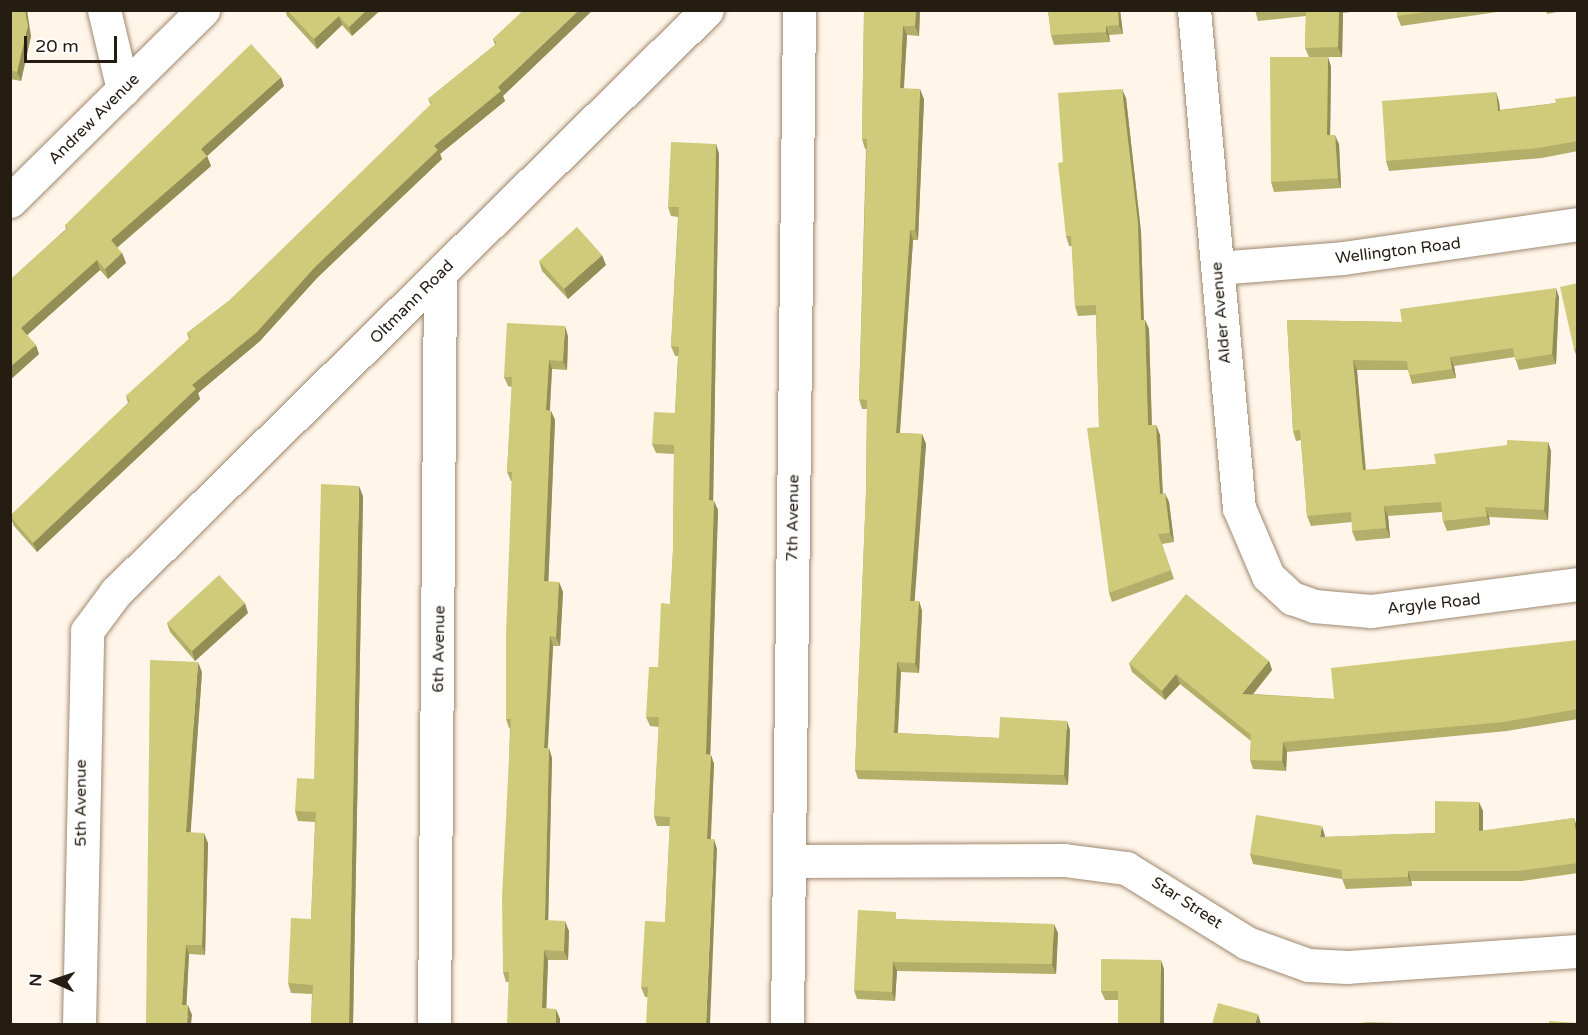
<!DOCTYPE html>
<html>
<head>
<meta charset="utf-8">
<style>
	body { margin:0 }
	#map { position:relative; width:1588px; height:1035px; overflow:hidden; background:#fff5e9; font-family:"Varela Round",sans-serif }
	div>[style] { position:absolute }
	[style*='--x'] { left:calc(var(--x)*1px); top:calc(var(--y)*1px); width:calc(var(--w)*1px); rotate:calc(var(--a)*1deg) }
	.roads { filter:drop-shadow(0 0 2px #9f896f) drop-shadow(0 0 2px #9f896f) }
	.minor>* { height:33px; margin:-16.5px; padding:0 16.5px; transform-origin:16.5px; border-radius:16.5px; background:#fff }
	.wall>* { inset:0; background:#b3af6a }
	.shaded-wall>* { inset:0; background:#928e56 }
	.building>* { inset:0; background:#d0cb7b }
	span { translate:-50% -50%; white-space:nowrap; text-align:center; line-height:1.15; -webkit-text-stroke:4.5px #fff; paint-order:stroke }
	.street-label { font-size:16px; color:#251c12 }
	.frame { position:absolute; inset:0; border:12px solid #251c12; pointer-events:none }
	.north { position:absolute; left:24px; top:951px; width:60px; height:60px; -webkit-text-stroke:4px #fff; paint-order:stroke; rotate:273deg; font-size:16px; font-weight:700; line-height:24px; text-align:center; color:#251c12 }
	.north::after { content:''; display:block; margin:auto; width:21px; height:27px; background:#251c12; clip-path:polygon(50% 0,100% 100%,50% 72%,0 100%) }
	.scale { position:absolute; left:24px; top:36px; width:93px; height:27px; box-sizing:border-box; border:3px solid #251c12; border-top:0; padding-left:8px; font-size:18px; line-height:21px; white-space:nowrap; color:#251c12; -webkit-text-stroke:4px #fff; paint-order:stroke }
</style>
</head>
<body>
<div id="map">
	<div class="roads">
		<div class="minor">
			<i style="--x:104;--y:10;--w:82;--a:76.6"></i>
			<i style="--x:1194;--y:10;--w:500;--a:84.84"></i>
			<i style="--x:1239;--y:508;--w:74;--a:66.9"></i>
			<i style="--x:1268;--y:576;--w:33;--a:43"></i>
			<i style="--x:1292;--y:598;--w:23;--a:20"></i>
			<i style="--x:1314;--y:606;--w:57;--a:5"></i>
			<i style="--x:1371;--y:611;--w:209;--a:-7.4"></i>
			<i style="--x:10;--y:201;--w:272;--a:-44.7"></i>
			<i style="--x:1217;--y:268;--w:126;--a:-4.5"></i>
			<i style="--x:1343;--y:258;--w:237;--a:-8.2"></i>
			<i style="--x:790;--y:861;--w:274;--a:-0.2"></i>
			<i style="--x:1064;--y:860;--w:63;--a:7.4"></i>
			<i style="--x:1126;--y:868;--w:142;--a:31.8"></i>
			<i style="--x:1247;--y:943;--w:65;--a:19.8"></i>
			<i style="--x:1308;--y:965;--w:39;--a:3"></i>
			<i style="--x:1347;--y:967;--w:232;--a:-4"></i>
			<i style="--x:79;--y:1024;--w:393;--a:-88.8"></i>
			<i style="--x:87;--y:631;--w:49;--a:-53.4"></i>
			<i style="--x:116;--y:592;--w:829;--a:-44.56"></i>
			<i style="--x:434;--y:1024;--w:751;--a:-89.54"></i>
			<i style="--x:787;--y:1024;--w:1014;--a:-89.32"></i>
		</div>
	</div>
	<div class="wall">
		<i style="clip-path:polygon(10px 10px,31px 36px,21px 81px,10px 79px)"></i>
		<i style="clip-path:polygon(285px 10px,380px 11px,352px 36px,342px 25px,317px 49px,287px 16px)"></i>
		<i style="clip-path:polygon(524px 10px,503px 96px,505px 101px,440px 154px,442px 159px,317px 278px,260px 341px,198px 393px,200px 399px,37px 552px,14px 526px,10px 516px,128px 403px,126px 396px,189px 339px,187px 333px,230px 300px,431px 105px,428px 99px,495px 45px,493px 39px)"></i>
		<i style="clip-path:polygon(864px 10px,920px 10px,919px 36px,907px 35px,904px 89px,924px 99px,918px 240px,913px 240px,900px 433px,922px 434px,926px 444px,914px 601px,919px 601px,922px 611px,919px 673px,901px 672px,898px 733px,999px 738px,1070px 730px,1068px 785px,858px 779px,855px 770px,866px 492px,867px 409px,862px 409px,859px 399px,866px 149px,865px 149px,862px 139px)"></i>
		<i style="clip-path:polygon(1048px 10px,1120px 10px,1123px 34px,1109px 35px,1110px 42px,1054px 45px,1051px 35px)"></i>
		<i style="clip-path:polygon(1255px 10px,1365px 10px,1343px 13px,1342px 57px,1328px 57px,1331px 67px,1330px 135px,1339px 144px,1341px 188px,1274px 192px,1271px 182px,1309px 57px,1305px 48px,1306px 16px,1258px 21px)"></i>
		<i style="clip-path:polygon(1397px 10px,1511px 10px,1401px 26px,1397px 16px)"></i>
		<i style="clip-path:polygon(1546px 10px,1567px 10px,1547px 14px)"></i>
		<i style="clip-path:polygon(1575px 10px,1578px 10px,1578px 19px)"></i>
		<i style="clip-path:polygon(284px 86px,207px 156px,211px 166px,117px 248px,122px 253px,126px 263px,108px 279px,100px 270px,27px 335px,39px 354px,10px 380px,10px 280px,66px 229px,65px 225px)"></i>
		<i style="clip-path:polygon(1496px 92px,1499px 102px,1500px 110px,1556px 103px,1578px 96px,1578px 151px,1542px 158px,1389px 171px,1386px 161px)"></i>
		<i style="clip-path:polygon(1126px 98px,1141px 232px,1144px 320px,1145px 320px,1149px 329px,1152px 425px,1156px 425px,1160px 435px,1163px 493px,1169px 502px,1174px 542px,1162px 544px,1174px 579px,1112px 602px,1109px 593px,1099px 427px,1096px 315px,1078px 316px,1075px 306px,1072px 246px,1069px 246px,1066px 236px,1063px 162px)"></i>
		<i style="clip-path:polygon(716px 144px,719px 154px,713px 501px,718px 510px,710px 755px,711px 755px,714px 764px,711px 839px,717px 849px,648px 997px,645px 997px,641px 987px,665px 922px,670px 826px,657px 826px,654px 816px,659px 727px,650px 726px,646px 717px,658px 667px,670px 604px,673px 550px,674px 454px,656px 453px,652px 444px,675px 413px,678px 356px,675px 356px,671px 346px,678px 217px,671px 216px,668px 207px)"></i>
		<i style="clip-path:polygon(539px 261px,606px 265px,568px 299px,542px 271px)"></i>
		<i style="clip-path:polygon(1578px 283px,1578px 358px,1577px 358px,1574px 349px)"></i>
		<i style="clip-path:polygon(1559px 297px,1556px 364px,1519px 370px,1515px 357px,1454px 366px,1456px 378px,1412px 384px,1408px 370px,1357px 370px,1366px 470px,1436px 464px,1548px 442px,1551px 451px,1548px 520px,1489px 517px,1490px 525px,1447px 531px,1443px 521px,1442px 512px,1388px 516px,1390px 538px,1356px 541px,1352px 531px,1352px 522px,1311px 526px,1307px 516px,1301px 440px,1296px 441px,1293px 431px,1287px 320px,1402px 322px)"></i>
		<i style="clip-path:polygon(568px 336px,567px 370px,552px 369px,550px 411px,551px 411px,555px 420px,548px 582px,559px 582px,563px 592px,560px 646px,553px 646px,548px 748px,552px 758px,548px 921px,569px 931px,568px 960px,548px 960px,546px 1009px,560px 1019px,509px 982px,506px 982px,503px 972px,510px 728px,509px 728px,506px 719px,512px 481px,511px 481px,507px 472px,512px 387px,508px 386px,504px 377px)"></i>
		<i style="clip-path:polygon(363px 496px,353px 1024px,311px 1024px,312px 994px,291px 993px,288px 983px,311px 919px,315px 822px,298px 821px,295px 811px,314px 779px)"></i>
		<i style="clip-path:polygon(248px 613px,195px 661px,170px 632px,167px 623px)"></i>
		<i style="clip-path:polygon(1578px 640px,1578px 719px,1507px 731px,1287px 752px,1286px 771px,1253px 769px,1250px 760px,1251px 741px,1180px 684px,1165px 700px,1132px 672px,1129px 663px,1269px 661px,1272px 670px,1253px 694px,1334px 699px)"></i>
		<i style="clip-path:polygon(202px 672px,190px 833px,208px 843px,205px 955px,189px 954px,186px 1005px,192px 1015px,146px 1024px)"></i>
		<i style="clip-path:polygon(1483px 811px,1483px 831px,1574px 818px,1578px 831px,1578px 873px,1522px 881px,1411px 881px,1412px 886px,1346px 889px,1342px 879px,1253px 864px,1250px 854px,1325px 836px,1325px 837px,1435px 833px)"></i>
		<i style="clip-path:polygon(899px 919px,1058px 933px,1056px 974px,897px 971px,895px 1001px,857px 999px,854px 990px)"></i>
		<i style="clip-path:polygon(1164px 969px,1164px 1024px,1118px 1024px,1118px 1000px,1105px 1000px,1101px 991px)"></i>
	</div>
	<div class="shaded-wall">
		<i style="clip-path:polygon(25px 10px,27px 10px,31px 36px,21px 81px,17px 72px)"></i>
		<i style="clip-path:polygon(367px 10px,380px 10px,352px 36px,349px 27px)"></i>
		<i style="clip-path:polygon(579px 10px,593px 10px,503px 96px,505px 101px,440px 154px,442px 159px,317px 278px,260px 341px,198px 393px,200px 399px,37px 552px,33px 543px,192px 385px,314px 268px,434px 146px,498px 87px)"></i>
		<i style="clip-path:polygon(916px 10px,920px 10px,919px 36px,915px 26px)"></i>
		<i style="clip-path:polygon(1118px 10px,1120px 10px,1123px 34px,1119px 25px)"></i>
		<i style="clip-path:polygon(1339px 10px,1342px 10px,1343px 13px,1342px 57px,1338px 47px)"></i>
		<i style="clip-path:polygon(339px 16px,342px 25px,317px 49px,314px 39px)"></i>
		<i style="clip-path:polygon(903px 26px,907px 35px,903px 98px,900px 88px)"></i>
		<i style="clip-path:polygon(1106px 26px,1109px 35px,1110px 42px,1106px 32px)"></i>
		<i style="clip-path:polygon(1328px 57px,1331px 67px,1330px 145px,1327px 135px)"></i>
		<i style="clip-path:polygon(281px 77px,284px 86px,204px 159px,201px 149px)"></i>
		<i style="clip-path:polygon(920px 89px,924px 99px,918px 240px,915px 230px)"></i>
		<i style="clip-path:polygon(1122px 89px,1126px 98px,1141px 232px,1144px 330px,1141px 320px)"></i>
		<i style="clip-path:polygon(1496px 92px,1499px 102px,1501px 120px,1498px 111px)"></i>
		<i style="clip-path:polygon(1335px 135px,1339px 144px,1341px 188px,1338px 178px)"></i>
		<i style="clip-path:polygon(716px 144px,719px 154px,713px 510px,709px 500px)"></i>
		<i style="clip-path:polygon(207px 156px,211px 166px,114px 250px,111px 240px)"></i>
		<i style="clip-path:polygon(910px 230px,913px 240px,899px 443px,896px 433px)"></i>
		<i style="clip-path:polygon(122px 253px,126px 263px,108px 279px,105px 269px)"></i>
		<i style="clip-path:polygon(602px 255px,606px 265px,568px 299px,564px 289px)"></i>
		<i style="clip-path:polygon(97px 260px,100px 270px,24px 338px,21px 328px)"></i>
		<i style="clip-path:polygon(1556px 288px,1559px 297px,1556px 364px,1552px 354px)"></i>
		<i style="clip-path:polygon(1145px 320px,1149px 329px,1152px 435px,1148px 425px)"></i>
		<i style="clip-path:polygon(565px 326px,568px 336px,567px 370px,563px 361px)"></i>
		<i style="clip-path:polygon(36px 345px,39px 354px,10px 380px,10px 367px)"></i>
		<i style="clip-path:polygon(1450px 357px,1454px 366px,1456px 378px,1452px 369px)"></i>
		<i style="clip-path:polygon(549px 360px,552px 369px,549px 420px,546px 410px)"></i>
		<i style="clip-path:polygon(1353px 360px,1357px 370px,1366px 480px,1363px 470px)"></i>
		<i style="clip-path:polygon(551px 411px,555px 420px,548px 591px,544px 581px)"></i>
		<i style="clip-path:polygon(1156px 425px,1160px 435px,1163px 503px,1160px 494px)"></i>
		<i style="clip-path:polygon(922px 434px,926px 444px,914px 610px,910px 601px)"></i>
		<i style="clip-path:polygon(1548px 442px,1551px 451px,1548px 520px,1544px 510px)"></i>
		<i style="clip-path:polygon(359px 486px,363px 496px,353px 1024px,349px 1024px)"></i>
		<i style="clip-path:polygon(1165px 493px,1169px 502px,1174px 542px,1170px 533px)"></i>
		<i style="clip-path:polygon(714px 501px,718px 510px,710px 764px,706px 754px)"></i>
		<i style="clip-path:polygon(1384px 506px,1388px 516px,1390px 538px,1386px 528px)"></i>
		<i style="clip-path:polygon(1485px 507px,1489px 517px,1490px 525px,1487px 516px)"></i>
		<i style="clip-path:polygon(559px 582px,563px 592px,560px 646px,556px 637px)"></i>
		<i style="clip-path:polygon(919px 601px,922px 611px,919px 673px,915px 663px)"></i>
		<i style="clip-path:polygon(245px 603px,248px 613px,195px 661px,192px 651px)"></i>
		<i style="clip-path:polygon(550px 636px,553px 646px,547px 757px,544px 748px)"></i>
		<i style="clip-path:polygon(1269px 661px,1272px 670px,1246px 703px,1242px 694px)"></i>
		<i style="clip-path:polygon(198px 662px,202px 672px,190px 842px,186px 832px)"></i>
		<i style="clip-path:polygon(897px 662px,901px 672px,897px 742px,894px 733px)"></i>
		<i style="clip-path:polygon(1176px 674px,1180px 684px,1165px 700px,1162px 691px)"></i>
		<i style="clip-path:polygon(1067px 721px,1070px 730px,1068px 785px,1064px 775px)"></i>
		<i style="clip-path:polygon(1283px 742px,1287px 752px,1286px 771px,1282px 761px)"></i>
		<i style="clip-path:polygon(549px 748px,552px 758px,548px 930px,545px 920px)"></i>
		<i style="clip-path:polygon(711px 755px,714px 764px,710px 848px,707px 839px)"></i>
		<i style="clip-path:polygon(1479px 802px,1483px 811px,1483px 841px,1479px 831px)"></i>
		<i style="clip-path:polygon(10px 810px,12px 814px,10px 828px)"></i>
		<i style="clip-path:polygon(1574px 818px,1578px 831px,1578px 845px)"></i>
		<i style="clip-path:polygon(1322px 826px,1325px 836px,1324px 847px,1320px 837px)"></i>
		<i style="clip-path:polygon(204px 833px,208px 843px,205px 955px,202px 945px)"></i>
		<i style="clip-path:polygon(714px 839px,717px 849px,710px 1024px,706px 1024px)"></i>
		<i style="clip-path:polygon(1408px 871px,1411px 881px,1412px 886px,1408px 877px)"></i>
		<i style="clip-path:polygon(565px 921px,569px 931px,568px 960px,564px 951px)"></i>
		<i style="clip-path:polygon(1054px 924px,1058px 933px,1056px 974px,1052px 964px)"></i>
		<i style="clip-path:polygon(186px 945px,189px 954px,186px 1015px,182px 1005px)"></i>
		<i style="clip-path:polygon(544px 950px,548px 960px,546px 1018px,542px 1008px)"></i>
		<i style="clip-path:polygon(1161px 960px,1164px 969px,1164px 1024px,1160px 1024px)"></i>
		<i style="clip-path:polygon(893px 962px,897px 971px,895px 1001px,892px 992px)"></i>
		<i style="clip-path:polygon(188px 1005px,192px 1015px,191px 1024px,187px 1024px)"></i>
		<i style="clip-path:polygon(556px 1009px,560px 1019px,560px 1024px,556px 1024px)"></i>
		<i style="clip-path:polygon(1258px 1014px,1261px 1024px,1255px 1024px)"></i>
	</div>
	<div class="building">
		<i style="clip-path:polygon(10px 10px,25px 10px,28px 26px,17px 72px,10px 70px)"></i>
		<i style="clip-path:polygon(287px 10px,367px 10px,349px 27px,339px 16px,314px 39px)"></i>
		<i style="clip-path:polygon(524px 10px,579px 10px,498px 87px,501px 91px,434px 146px,438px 150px,314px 268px,257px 332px,192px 385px,196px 389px,33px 543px,10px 516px,130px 401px,126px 396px,191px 337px,187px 333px,230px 300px,432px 103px,428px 99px,497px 43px,493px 39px)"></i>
		<i style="clip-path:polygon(864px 10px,916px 10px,915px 26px,903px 26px,900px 88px,920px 89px,915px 230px,910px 230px,896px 433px,922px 434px,910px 601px,919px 601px,915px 663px,897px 662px,894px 733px,999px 738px,1000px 717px,1067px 721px,1064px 775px,855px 770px,866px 492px,867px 400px,859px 399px,867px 139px,862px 139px)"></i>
		<i style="clip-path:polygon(1048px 10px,1118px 10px,1119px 25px,1106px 26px,1106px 32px,1051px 35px)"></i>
		<i style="clip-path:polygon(1306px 10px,1339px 10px,1338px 47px,1305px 48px)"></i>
		<i style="clip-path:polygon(1397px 10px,1438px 10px,1397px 16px)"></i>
		<i style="clip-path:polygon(251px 44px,281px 77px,201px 149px,207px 156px,111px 240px,122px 253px,105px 269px,97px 260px,21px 328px,36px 345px,10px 367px,10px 287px,12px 286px,10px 284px,10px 280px,68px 228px,65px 225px)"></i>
		<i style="clip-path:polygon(1270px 57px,1328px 57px,1327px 135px,1335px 135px,1338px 178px,1271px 182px)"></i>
		<i style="clip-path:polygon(1122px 89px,1138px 223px,1141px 320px,1145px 320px,1148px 425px,1156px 425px,1160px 494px,1165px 493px,1170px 533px,1158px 534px,1171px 570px,1109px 593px,1087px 428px,1099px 427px,1096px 305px,1075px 306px,1071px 236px,1066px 236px,1058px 163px,1063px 162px,1058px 93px)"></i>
		<i style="clip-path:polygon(1496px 92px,1498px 111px,1556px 103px,1555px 99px,1578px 96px,1578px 141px,1538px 148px,1386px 161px,1382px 101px)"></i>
		<i style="clip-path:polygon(671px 142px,716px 144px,709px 500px,714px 501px,706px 754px,711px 755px,707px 839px,714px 839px,706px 1024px,646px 1024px,648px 987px,641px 987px,645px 921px,665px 922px,670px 817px,654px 816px,659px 717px,646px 717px,649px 667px,658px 667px,661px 603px,670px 604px,673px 550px,674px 445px,652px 444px,654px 412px,675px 413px,679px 347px,671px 346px,679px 207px,668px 207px)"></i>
		<i style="clip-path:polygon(577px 227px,602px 255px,564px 289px,539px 261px)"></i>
		<i style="clip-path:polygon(1578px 283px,1578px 348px,1574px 349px,1560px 287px)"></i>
		<i style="clip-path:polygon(1556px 288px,1552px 354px,1515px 360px,1513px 348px,1450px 357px,1452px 369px,1409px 375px,1407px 361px,1353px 360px,1363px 470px,1436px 464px,1434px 454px,1507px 445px,1507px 440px,1548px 442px,1544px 510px,1485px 507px,1487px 516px,1443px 521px,1441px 502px,1384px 506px,1386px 528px,1352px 531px,1351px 512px,1307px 516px,1300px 430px,1293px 431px,1287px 320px,1402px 322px,1400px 309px)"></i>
		<i style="clip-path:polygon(507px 323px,565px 326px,563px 361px,549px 360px,546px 410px,551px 411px,544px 581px,559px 582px,556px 637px,550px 636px,544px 748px,549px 748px,545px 920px,565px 921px,564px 951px,544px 950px,542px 1008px,556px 1009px,556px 1024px,507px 1024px,509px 972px,503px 972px,502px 897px,511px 719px,506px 719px,506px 634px,512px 472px,507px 472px,512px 377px,504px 377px)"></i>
		<i style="clip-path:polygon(321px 484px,359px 486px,349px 1024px,311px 1024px,313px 985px,288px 983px,291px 918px,311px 919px,316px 812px,295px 811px,297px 778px,314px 779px)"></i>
		<i style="clip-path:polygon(219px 575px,245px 603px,192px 651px,167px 623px)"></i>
		<i style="clip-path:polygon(1186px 594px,1269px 661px,1242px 694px,1334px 699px,1331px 668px,1578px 640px,1578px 709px,1504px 722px,1283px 742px,1282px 761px,1250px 760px,1251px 735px,1176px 674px,1162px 691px,1129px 663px)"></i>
		<i style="clip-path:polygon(150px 660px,198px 662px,186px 832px,204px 833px,203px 919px,202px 945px,186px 945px,182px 1005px,188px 1005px,187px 1024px,146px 1024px)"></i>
		<i style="clip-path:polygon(1435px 801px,1479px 802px,1479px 831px,1574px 818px,1578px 845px,1578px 863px,1518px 871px,1408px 871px,1408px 877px,1342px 879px,1342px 870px,1250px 854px,1256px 815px,1322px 826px,1320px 837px,1435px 833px)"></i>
		<i style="clip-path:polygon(858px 910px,896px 912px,896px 919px,1054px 924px,1052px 964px,893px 962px,892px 992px,854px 990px)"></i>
		<i style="clip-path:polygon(1101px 959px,1161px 960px,1160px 1024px,1118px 1024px,1118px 991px,1101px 991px)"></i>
		<i style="clip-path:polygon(1218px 1003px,1258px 1014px,1255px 1024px,1212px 1024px)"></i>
		<i style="clip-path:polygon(1549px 1021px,1578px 1023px,1578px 1024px,1549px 1024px)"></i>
		<i style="clip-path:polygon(1368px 1022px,1431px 1024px,1352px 1024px)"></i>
	</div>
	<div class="street-label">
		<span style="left:94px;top:119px;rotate:-45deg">Andrew Avenue</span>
		<span style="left:1398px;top:251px;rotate:-7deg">Wellington Road</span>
		<span style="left:412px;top:302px;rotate:-45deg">Oltmann Road</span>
		<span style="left:1221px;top:313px;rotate:-95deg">Alder Avenue</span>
		<span style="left:793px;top:518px;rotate:-89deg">7th Avenue</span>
		<span style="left:1434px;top:604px;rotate:-6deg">Argyle Road</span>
		<span style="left:439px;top:649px;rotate:-89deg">6th Avenue</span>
		<span style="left:81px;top:803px;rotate:-90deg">5th Avenue</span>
		<span style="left:1187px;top:903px;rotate:33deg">Star Street</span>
	</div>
	<div class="frame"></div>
	<div class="north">N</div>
	<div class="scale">20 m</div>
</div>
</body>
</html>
